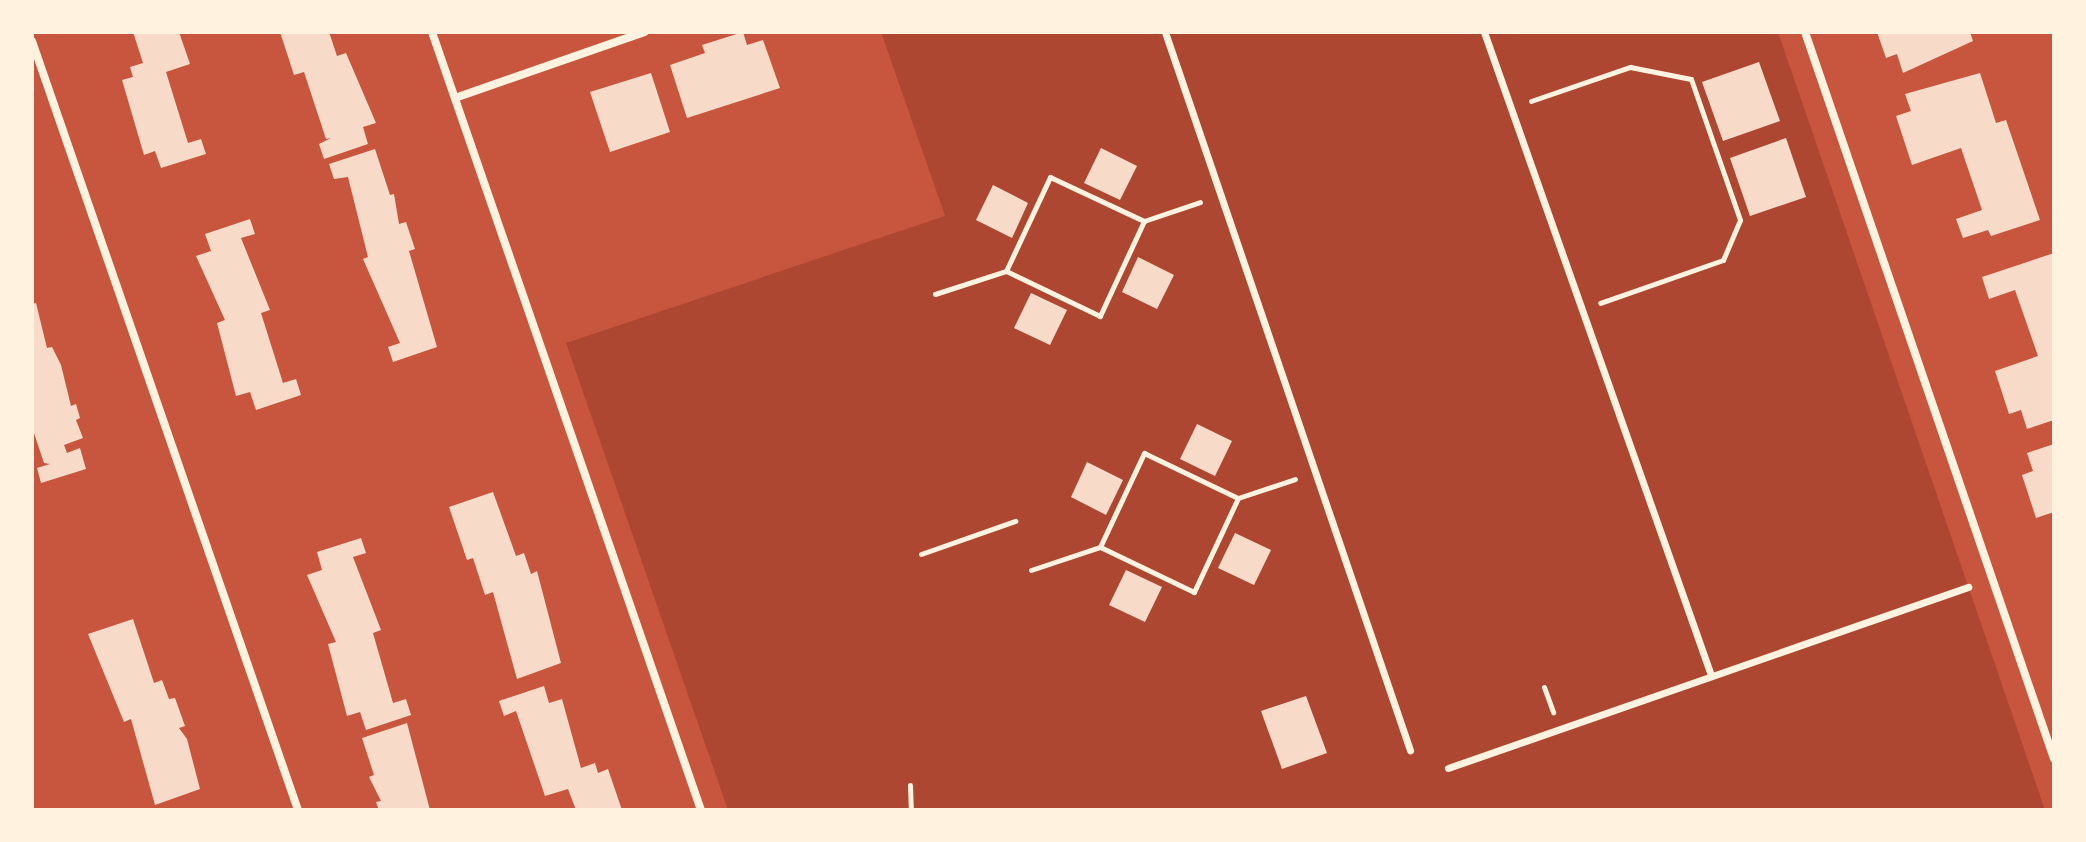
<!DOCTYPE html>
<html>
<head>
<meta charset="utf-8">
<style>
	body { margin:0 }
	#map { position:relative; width:2086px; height:842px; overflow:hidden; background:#c8553d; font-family:"Nunito Sans",sans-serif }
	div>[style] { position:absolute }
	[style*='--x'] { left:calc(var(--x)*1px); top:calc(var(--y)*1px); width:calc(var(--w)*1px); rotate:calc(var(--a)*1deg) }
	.green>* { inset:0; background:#ae4732 }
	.building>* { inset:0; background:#f7dbc8 }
	.path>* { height:5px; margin:-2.5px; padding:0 2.5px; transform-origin:2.5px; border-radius:2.5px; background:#fff3e0 }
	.pedestrian>* { height:7px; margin:-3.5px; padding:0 3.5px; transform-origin:3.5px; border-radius:3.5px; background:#fff3e0 }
	.minor>* { height:8px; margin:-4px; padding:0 4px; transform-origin:4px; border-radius:4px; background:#fff3e0 }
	span { translate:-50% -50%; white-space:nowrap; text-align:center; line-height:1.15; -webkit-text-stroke:6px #fff3e0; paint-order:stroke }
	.frame { position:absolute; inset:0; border:34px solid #fff3e0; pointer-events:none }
</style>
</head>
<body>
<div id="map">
	<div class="green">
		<i style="clip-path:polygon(881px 32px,1778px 32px,2045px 810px,728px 810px,566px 343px,945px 216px)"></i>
	</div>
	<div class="building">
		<i style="clip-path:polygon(133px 32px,179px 32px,190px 64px,166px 72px,188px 143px,201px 139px,206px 154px,161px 168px,155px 151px,144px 155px,122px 80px,133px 77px,130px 67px,143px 63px)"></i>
		<i style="clip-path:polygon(280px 32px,329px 32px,337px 56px,346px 53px,376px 123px,363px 127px,368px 144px,324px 159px,319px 144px,331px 138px,326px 139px,304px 72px,294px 75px)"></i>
		<i style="clip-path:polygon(743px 32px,747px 45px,763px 40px,780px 88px,687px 118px,670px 65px,705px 53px,702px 45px)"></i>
		<i style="clip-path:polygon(1877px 32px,1970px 32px,1973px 41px,1903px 73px,1897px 54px,1886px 58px)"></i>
		<i style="clip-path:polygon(1759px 62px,1780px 121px,1723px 141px,1702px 82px)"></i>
		<i style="clip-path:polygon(651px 73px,670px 132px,610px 152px,590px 92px)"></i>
		<i style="clip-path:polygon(1980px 73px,1996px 123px,2006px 120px,2040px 220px,1991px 236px,1988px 230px,1963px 238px,1956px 219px,1982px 210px,1961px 148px,1912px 165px,1896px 116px,1911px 111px,1905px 94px)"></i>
		<i style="clip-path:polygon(1786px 138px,1806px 197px,1750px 216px,1730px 158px)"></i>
		<i style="clip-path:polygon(1101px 148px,1137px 166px,1120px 200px,1084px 183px)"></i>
		<i style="clip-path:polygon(375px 149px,390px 195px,394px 194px,399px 224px,406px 222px,415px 249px,409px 251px,437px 347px,393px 362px,388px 347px,400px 343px,363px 259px,368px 257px,348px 177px,334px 179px,329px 164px)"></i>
		<i style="clip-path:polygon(993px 185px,1028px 203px,1012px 238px,976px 220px)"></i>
		<i style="clip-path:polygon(250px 219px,255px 234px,241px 238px,270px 310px,261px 313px,283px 383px,296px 379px,301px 395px,256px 410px,250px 392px,236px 396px,217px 323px,225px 320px,196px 256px,211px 251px,205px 234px)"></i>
		<i style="clip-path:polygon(2054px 253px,2054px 420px,2027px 429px,2021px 410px,2009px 414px,1995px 371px,2038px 356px,2015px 290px,1989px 299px,1982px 277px)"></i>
		<i style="clip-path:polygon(1138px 257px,1174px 275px,1157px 309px,1122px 292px)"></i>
		<i style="clip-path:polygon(1031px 293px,1067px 310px,1050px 345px,1014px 328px)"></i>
		<i style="clip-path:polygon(36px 303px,47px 348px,52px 347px,61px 365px,71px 406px,76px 404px,80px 418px,76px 420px,83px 438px,64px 445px,67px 453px,80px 448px,86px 469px,41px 483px,37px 468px,50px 464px,44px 463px,32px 427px,32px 304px)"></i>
		<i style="clip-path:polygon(1197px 424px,1232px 441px,1215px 476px,1180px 459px)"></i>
		<i style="clip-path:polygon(2054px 444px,2054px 512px,2036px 518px,2022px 475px,2033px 471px,2027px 453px)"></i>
		<i style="clip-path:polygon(1087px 462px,1123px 480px,1106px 515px,1071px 497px)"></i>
		<i style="clip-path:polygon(493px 492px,516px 556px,524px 553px,531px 574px,537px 571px,561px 663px,517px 679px,493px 592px,485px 595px,473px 558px,467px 560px,449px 507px)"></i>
		<i style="clip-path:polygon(1235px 533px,1271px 550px,1254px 585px,1218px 568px)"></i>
		<i style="clip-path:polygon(361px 538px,366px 553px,353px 557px,381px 630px,373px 633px,393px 703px,406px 699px,411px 715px,366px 730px,360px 712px,347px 716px,328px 644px,336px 642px,307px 575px,322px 570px,317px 552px)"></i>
		<i style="clip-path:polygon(1126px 570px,1162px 587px,1145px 622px,1109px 605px)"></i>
		<i style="clip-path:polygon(133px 619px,154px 683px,162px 680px,169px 699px,175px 698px,185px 726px,179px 728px,187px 739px,200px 789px,155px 805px,131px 719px,124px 722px,88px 634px)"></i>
		<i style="clip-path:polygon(544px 686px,549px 703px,562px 699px,581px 768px,595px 763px,598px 773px,608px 769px,622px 810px,576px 810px,568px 789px,545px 796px,516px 711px,504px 716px,499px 701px)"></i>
		<i style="clip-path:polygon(1306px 696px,1327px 753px,1282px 769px,1261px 711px)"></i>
		<i style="clip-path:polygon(407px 723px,430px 810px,379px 810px,376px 802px,381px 801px,369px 777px,374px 775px,362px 738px)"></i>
	</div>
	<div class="path">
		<i style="--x:1531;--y:101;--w:105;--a:-19"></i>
		<i style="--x:1630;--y:67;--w:62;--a:11.1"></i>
		<i style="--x:1691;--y:79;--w:149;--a:70.8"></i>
		<i style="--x:1740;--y:220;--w:43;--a:113"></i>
		<i style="--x:1723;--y:260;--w:130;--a:160.7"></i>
		<i style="--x:1144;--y:221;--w:105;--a:114.9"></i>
		<i style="--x:1100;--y:316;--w:104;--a:-154.4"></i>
		<i style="--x:1006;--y:271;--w:104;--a:-64.9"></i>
		<i style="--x:1050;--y:177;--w:104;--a:25.1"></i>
		<i style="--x:1144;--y:221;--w:59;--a:-18.7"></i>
		<i style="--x:935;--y:294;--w:75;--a:-17.9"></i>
		<i style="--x:1238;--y:498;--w:104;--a:115.1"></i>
		<i style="--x:1194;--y:592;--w:104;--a:-154.4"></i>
		<i style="--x:1100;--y:547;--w:104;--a:-64.9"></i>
		<i style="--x:1144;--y:453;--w:104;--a:25.6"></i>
		<i style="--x:1238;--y:498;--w:60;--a:-18.4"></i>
		<i style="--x:921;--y:554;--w:100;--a:-19.3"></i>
		<i style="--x:1031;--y:570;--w:73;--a:-18.4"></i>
		<i style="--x:1544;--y:687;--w:27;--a:70"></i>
		<i style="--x:910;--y:785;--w:25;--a:88"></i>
	</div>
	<div class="pedestrian">
		<i style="--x:1165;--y:32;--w:759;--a:71.16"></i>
		<i style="--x:1484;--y:32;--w:682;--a:70.56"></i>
		<i style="--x:1448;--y:768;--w:551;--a:-19.19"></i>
	</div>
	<div class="minor">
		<i style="--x:432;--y:32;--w:823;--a:70.93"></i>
		<i style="--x:1805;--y:32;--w:768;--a:71.09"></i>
		<i style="--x:32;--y:41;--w:814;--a:70.92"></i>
		<i style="--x:455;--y:98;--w:201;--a:-19.2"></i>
	</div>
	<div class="frame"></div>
</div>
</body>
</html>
